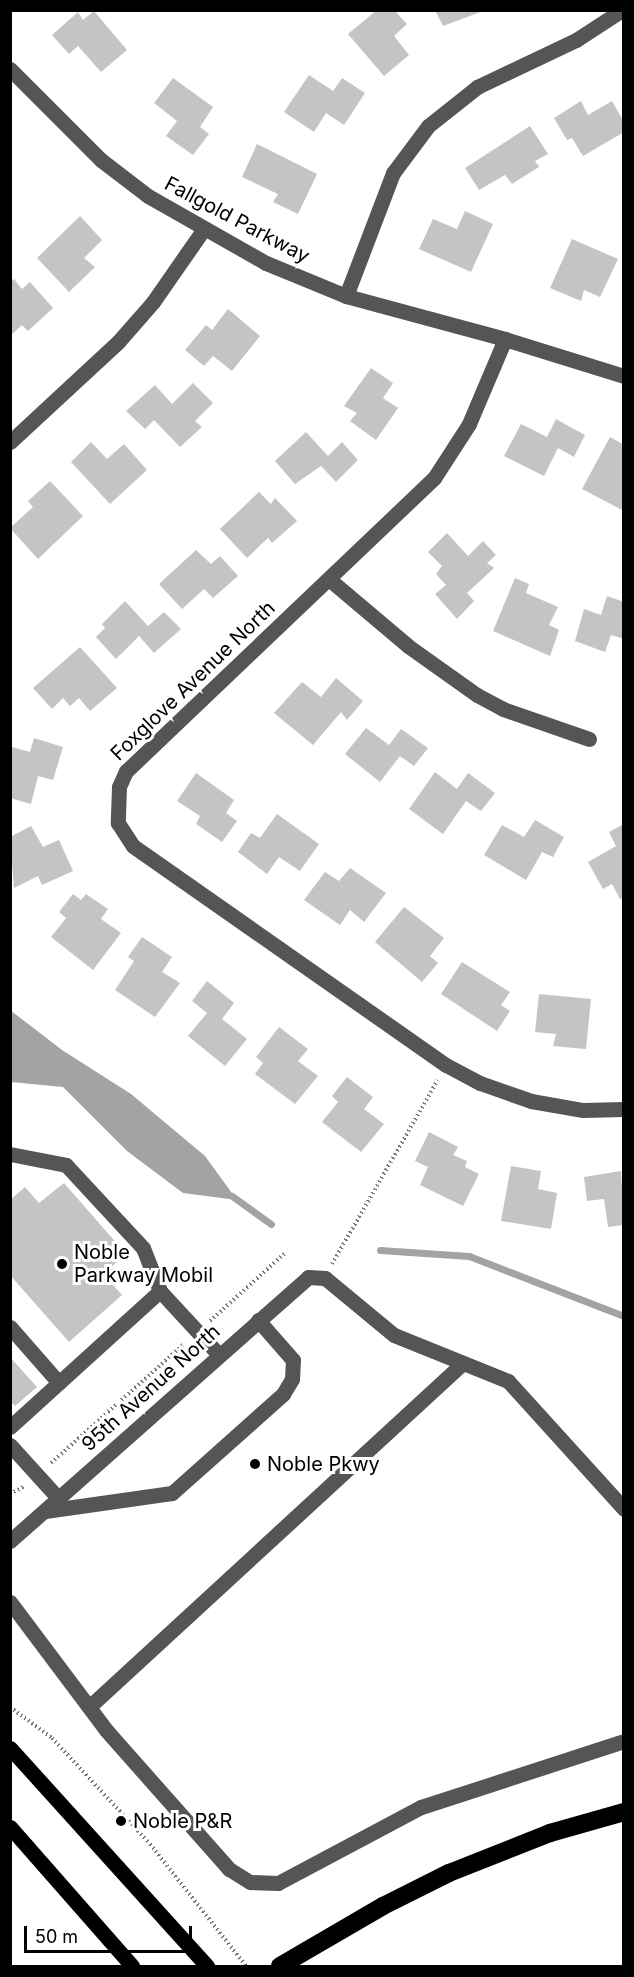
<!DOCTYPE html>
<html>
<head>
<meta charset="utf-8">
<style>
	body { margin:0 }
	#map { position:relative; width:634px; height:1977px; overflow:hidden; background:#fff; font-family:Inter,sans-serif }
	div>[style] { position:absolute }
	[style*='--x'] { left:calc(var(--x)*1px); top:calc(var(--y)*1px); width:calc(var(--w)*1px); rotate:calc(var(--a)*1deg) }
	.water>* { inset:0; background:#a3a3a3 }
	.stream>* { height:7px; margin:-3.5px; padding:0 3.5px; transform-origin:3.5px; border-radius:3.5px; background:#a3a3a3 }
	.building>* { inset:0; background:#c4c4c4 }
	.path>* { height:4px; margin-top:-2px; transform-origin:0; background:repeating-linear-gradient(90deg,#777 0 1.5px,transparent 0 4.5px) }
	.minor>* { height:15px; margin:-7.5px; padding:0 7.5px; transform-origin:7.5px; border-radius:7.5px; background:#555 }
	.major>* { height:15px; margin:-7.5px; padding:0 7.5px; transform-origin:7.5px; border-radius:7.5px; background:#000 }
	.highway>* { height:18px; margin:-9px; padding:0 9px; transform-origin:9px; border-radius:9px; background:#000 }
	.dots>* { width:16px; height:16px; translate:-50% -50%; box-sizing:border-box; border:3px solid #fff; border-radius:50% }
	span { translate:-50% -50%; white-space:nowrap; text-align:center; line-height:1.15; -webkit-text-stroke:6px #fff; paint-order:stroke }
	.street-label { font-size:20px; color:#000 }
	.poi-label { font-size:20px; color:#000 }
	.left { translate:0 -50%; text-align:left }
	.frame { position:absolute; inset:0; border:12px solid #000; pointer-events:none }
	.scale { position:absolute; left:24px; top:1926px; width:168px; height:27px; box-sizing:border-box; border:3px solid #000; border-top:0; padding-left:8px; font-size:18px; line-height:21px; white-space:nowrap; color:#000; -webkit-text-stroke:4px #fff; paint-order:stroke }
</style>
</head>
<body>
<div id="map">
	<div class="water">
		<i style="clip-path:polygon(10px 1010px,62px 1050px,131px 1094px,205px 1156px,237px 1200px,183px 1193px,127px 1151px,63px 1087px,11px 1082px)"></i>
	</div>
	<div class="stream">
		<i style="--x:232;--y:1196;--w:48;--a:35.7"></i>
		<i style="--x:380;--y:1250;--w:89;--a:3.9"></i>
		<i style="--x:469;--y:1256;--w:166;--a:21.2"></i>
	</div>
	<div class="building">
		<i style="clip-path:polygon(377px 10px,394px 10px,407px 24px,394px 36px,409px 55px,384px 76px,348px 34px)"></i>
		<i style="clip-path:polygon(435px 10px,486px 10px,443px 26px)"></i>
		<i style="clip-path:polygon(94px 11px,127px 50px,101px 72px,78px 46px,69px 54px,52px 35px,78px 12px,83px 20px)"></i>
		<i style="clip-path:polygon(309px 75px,333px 91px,342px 78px,365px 93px,344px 125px,326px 113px,314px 132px,284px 112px)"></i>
		<i style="clip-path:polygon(173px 78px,213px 107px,200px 127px,209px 134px,193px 155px,166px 136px,177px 121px,154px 103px)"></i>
		<i style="clip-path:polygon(581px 101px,588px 115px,612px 101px,624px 122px,624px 132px,583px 156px,572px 138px,567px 140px,554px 118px)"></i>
		<i style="clip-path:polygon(530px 126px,548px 154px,535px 161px,539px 167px,512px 184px,505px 175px,479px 190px,465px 168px)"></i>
		<i style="clip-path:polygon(257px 144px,317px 174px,298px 214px,273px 202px,278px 194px,242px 177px)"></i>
		<i style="clip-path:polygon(465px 211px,493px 224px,471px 272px,419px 249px,433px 219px,457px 229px)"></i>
		<i style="clip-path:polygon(80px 216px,102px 240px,84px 258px,95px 267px,69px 292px,37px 258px)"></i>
		<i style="clip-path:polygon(572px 239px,618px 259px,600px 297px,584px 290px,581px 301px,550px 288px)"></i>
		<i style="clip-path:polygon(14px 279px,22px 289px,30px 282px,53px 308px,28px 331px,22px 325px,10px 336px,10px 282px)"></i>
		<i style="clip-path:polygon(228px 309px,260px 336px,232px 371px,213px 356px,204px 366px,185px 350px,206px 325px,212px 330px)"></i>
		<i style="clip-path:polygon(371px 368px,393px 383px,383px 398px,398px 408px,376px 440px,350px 421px,357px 413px,344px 406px)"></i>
		<i style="clip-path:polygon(193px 383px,213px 403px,195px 421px,202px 427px,180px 447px,154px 420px,145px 429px,126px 411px,155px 385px,172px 404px)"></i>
		<i style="clip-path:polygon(556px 419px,585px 435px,574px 457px,558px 448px,544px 476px,504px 456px,521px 424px,547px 437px)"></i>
		<i style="clip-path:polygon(306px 432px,328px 456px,342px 442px,358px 460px,336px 482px,321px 466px,295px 484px,275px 461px)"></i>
		<i style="clip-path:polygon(610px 437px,624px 445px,624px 511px,582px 489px)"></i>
		<i style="clip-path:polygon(91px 442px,107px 459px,124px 444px,147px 470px,110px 504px,71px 462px)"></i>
		<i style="clip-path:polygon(50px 481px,83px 516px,38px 559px,10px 528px,33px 507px,28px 501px)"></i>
		<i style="clip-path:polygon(259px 492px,271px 504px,275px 498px,297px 521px,272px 543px,268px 538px,247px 558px,220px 529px)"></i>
		<i style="clip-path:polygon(447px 533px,468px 556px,483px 541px,496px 555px,487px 563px,494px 568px,467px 593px,474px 601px,457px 619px,435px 594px,446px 585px,436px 574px,442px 566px,428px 552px)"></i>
		<i style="clip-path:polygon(196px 550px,211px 564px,220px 556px,238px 576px,213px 598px,204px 589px,182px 609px,159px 584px)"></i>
		<i style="clip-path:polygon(515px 578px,529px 584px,526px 593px,558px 607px,549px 625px,559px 630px,550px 656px,493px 631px)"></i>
		<i style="clip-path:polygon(607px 596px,624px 602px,624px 639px,611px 635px,605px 652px,575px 641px,584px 609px,601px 615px)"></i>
		<i style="clip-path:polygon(125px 601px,148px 626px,164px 612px,181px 629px,154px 653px,139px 636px,116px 659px,96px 637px,105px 628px,102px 624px)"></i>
		<i style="clip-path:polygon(80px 647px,117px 688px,90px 711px,79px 698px,70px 706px,63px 698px,52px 709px,33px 688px)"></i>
		<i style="clip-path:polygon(336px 678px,363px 701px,347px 720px,341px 712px,313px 745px,274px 713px,302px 682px,321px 697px)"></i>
		<i style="clip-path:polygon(366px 728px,389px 745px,401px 729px,428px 748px,414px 766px,400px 756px,380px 782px,345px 754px)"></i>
		<i style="clip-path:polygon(34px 738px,63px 747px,53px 780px,38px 776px,31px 804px,10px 798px,10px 750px,12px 747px,30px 752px)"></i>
		<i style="clip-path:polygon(435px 772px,457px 789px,468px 773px,495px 793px,481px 811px,466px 801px,443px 834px,409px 809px)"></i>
		<i style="clip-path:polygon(196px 773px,234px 800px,226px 813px,237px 821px,222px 842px,196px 824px,200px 816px,177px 801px)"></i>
		<i style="clip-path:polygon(277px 814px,319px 844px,300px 871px,279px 857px,267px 874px,238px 852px,251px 833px,260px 838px)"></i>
		<i style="clip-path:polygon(535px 820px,564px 837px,553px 857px,542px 852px,526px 880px,484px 855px,502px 825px,524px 837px)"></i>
		<i style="clip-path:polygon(624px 824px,624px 898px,620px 899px,612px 884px,603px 889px,588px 862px,616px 846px,609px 832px)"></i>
		<i style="clip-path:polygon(31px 826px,43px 847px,59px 840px,73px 871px,42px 885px,38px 876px,14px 888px,10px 837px)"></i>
		<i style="clip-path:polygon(350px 868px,386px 893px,364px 922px,350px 910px,340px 925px,304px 900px,325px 872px,339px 881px)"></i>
		<i style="clip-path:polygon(73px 894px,81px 900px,86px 894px,108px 909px,101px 919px,121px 933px,93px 970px,51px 937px,66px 918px,59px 912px)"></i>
		<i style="clip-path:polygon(404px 907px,444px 938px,430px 956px,438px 963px,422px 982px,375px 942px)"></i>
		<i style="clip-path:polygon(142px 937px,172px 957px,162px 972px,180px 983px,155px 1017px,115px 990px,134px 961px,128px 957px)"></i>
		<i style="clip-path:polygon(462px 962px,510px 992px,501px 1005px,510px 1011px,497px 1031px,441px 994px)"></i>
		<i style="clip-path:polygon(207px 981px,234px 1003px,222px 1019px,247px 1039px,225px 1066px,188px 1036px,207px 1013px,192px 1001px)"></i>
		<i style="clip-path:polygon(539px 994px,591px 999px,586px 1049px,553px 1046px,556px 1034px,535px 1032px)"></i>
		<i style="clip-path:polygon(279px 1027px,308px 1049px,298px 1061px,318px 1076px,295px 1104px,255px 1074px,263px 1063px,256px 1057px)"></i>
		<i style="clip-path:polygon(347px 1077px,373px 1097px,364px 1109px,384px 1124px,361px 1152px,322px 1122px,338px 1102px,332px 1096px)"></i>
		<i style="clip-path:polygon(429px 1132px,458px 1147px,453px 1155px,467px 1161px,465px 1167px,479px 1174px,463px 1206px,420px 1185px,428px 1167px,415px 1161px)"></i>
		<i style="clip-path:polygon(511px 1166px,541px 1171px,538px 1189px,557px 1193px,551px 1229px,501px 1221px)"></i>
		<i style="clip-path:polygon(621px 1171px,624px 1225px,608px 1227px,604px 1199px,587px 1201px,584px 1177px)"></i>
		<i style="clip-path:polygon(64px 1183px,126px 1254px,103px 1274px,122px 1295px,69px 1342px,10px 1275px,10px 1200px,25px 1187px,39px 1203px)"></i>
		<i style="clip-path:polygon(10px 1357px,37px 1387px,15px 1406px,10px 1401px)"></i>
	</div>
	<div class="path">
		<i style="--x:332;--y:1264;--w:212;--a:-60.1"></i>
		<i style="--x:210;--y:1321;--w:100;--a:-42.2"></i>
		<i style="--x:51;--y:1463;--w:178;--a:-41.8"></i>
		<i style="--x:10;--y:1494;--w:17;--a:-28"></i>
		<i style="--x:10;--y:1707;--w:52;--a:36.4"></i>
		<i style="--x:52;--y:1738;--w:144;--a:47.2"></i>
		<i style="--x:150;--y:1844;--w:155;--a:51.8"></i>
	</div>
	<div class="minor">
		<i style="--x:10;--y:69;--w:129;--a:45"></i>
		<i style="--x:101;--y:160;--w:59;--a:37.5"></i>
		<i style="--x:148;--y:196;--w:136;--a:29.6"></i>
		<i style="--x:266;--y:263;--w:87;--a:22.4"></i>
		<i style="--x:346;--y:296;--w:165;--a:15.1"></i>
		<i style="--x:505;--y:339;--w:125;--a:17.3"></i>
		<i style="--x:346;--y:296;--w:132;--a:-69.1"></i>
		<i style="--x:393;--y:173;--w:59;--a:-53.3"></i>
		<i style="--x:428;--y:126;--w:63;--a:-38.5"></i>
		<i style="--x:477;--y:87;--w:110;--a:-25.4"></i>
		<i style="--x:576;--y:40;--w:55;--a:-33.1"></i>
		<i style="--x:505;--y:339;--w:92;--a:113"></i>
		<i style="--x:469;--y:424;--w:64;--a:122.9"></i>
		<i style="--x:434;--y:478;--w:425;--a:136.4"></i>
		<i style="--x:126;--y:771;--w:17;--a:114"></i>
		<i style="--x:119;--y:787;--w:36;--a:92"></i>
		<i style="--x:118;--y:823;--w:27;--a:57"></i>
		<i style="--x:133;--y:846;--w:382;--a:35"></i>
		<i style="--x:446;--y:1065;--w:38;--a:28"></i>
		<i style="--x:480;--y:1083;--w:54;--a:19.4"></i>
		<i style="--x:531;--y:1101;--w:53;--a:9.8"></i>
		<i style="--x:583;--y:1110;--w:41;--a:-1.4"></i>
		<i style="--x:10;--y:442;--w:147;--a:-42.8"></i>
		<i style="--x:118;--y:342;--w:53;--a:-48.8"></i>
		<i style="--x:153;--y:302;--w:88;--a:-55.2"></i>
		<i style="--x:330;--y:580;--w:102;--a:40.2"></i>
		<i style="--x:408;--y:646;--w:85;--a:35.4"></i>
		<i style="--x:477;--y:695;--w:30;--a:28"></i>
		<i style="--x:503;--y:709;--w:91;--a:19.2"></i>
		<i style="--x:10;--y:1154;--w:57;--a:11.1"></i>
		<i style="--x:66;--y:1165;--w:113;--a:47.1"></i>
		<i style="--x:143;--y:1248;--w:46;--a:68.4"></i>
		<i style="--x:160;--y:1291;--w:87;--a:47.3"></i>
		<i style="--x:10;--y:1327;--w:74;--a:48.8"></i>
		<i style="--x:10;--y:1427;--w:202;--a:-42.2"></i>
		<i style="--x:10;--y:1445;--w:73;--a:47.8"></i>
		<i style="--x:45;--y:1511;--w:128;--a:-8.1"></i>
		<i style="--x:172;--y:1493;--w:149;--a:-41.7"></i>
		<i style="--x:283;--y:1394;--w:17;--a:-59"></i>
		<i style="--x:292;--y:1379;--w:19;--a:-87"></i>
		<i style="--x:293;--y:1360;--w:53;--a:-131.2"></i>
		<i style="--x:10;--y:1541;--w:398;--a:-41.5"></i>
		<i style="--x:308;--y:1277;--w:17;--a:3"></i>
		<i style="--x:325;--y:1278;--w:89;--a:39.6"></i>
		<i style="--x:394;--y:1335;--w:123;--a:22"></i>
		<i style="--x:508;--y:1381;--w:173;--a:47.8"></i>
		<i style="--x:10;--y:1602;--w:160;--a:53.1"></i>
		<i style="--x:106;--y:1730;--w:186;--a:48.5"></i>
		<i style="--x:229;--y:1869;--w:25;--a:32"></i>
		<i style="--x:250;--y:1882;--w:28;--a:2"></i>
		<i style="--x:278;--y:1883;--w:162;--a:-28"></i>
		<i style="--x:421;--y:1807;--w:213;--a:-18"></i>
		<i style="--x:89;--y:1707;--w:508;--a:-42.61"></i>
	</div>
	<div class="major">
		<i style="--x:10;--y:1748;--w:294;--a:47.9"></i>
		<i style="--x:10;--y:1827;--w:185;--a:48.7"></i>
	</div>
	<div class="highway">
		<i style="--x:280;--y:1966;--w:119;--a:-30.2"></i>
		<i style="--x:383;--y:1906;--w:74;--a:-26.6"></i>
		<i style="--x:449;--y:1873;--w:109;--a:-21.6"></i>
		<i style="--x:550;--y:1833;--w:77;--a:-15.8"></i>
	</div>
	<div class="dots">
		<i style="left:62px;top:1264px;background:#000"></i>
		<i style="left:255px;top:1464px;background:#000"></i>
		<i style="left:121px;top:1821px;background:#000"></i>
	</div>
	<div class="street-label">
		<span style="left:237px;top:220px;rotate:28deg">Fallgold Parkway</span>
		<span style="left:193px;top:681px;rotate:-44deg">Foxglove Avenue North</span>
		<span style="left:151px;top:1388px;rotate:-42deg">95th Avenue North</span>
	</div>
	<div class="poi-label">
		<span class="left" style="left:74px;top:1264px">Noble<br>Parkway Mobil</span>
		<span class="left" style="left:267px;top:1464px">Noble Pkwy</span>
		<span class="left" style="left:133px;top:1821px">Noble P&amp;R</span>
	</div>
	<div class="frame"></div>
	<div class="scale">50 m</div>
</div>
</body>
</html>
